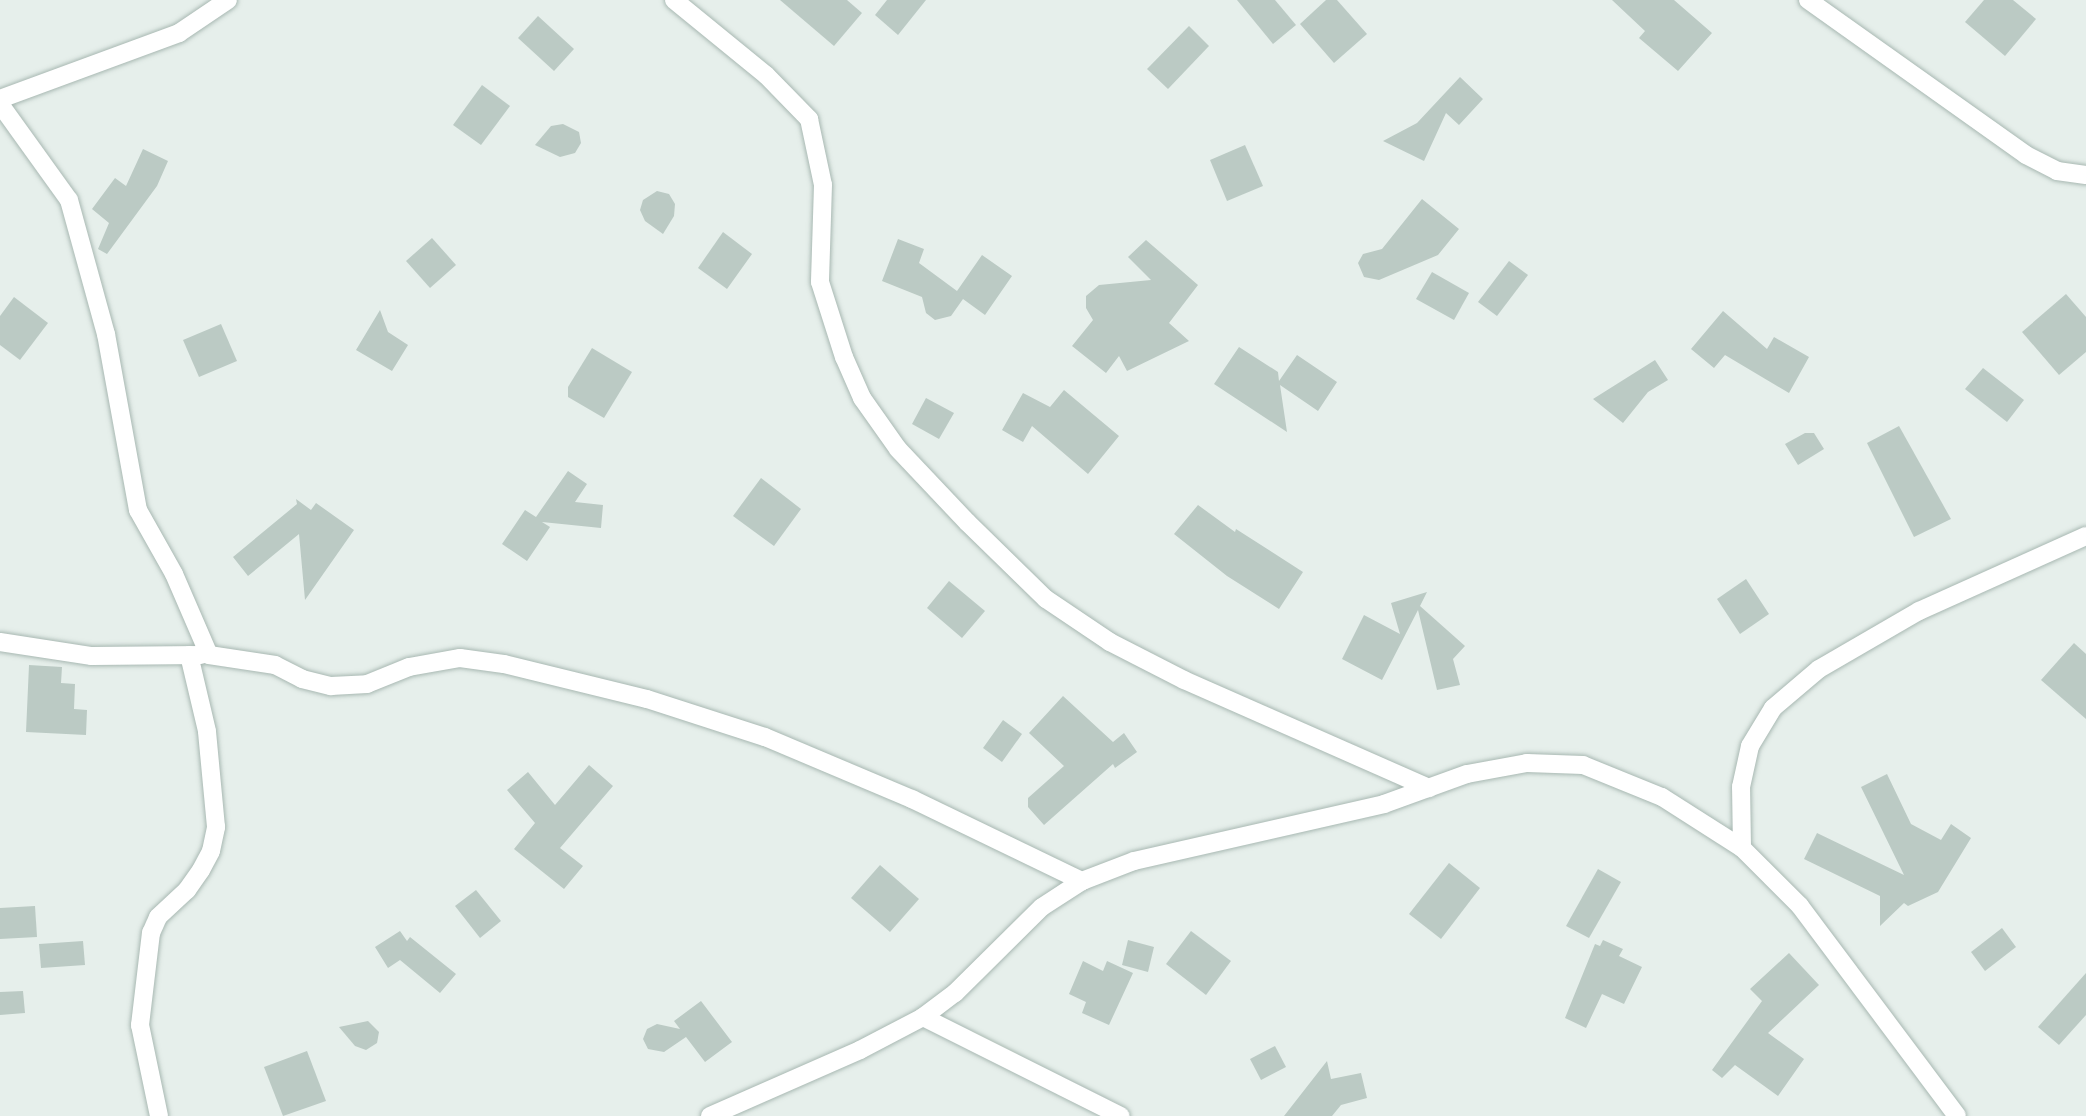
<!DOCTYPE html>
<html>
<head>
<meta charset="utf-8">
<style>
	body { margin:0 }
	#map { position:relative; width:2086px; height:1116px; overflow:hidden; background:#e6efeb; font-family:Ubuntu,sans-serif }
	div>[style] { position:absolute }
	[style*='--x'] { left:calc(var(--x)*1px); top:calc(var(--y)*1px); width:calc(var(--w)*1px); rotate:calc(var(--a)*1deg) }
	.building>* { inset:0; background:#bbcac4 }
	.roads { filter:drop-shadow(0 0 2px #a8b8b2) drop-shadow(0 0 2px #a8b8b2) }
	.street>* { height:18px; margin:-9px; padding:0 9px; transform-origin:9px; border-radius:9px; background:#fff }
	span { translate:-50% -50%; white-space:nowrap; text-align:center; line-height:1.15; -webkit-text-stroke:5px #f7fbf9; paint-order:stroke }
</style>
</head>
<body>
<div id="map">
	<div class="building">
		<i style="clip-path:polygon(780px 0,847px 0,862px 13px,834px 46px)"></i>
		<i style="clip-path:polygon(887px 0,926px 0,898px 35px,875px 15px)"></i>
		<i style="clip-path:polygon(1237px 0,1275px 0,1296px 25px,1273px 44px)"></i>
		<i style="clip-path:polygon(1326px 0,1337px 0,1367px 34px,1334px 63px,1300px 24px)"></i>
		<i style="clip-path:polygon(1612px 0,1674px 0,1712px 33px,1678px 71px,1639px 38px,1645px 31px)"></i>
		<i style="clip-path:polygon(1984px 0,2013px 0,2036px 19px,2005px 56px,1965px 22px)"></i>
		<i style="clip-path:polygon(538px 16px,574px 49px,554px 71px,518px 38px)"></i>
		<i style="clip-path:polygon(1189px 26px,1209px 46px,1168px 89px,1147px 69px)"></i>
		<i style="clip-path:polygon(1460px 77px,1483px 99px,1459px 125px,1446px 113px,1424px 161px,1383px 141px,1417px 123px)"></i>
		<i style="clip-path:polygon(482px 85px,510px 106px,481px 145px,453px 125px)"></i>
		<i style="clip-path:polygon(563px 124px,579px 132px,581px 143px,575px 153px,560px 157px,535px 145px,551px 126px)"></i>
		<i style="clip-path:polygon(1245px 145px,1263px 186px,1227px 201px,1210px 160px)"></i>
		<i style="clip-path:polygon(143px 149px,168px 161px,157px 186px,107px 254px,98px 249px,109px 223px,92px 209px,115px 178px,126px 186px)"></i>
		<i style="clip-path:polygon(657px 191px,669px 194px,675px 204px,674px 216px,663px 234px,645px 221px,640px 210px,643px 200px)"></i>
		<i style="clip-path:polygon(1422px 199px,1459px 229px,1438px 255px,1379px 280px,1364px 277px,1358px 263px,1363px 254px,1382px 249px)"></i>
		<i style="clip-path:polygon(723px 232px,752px 254px,727px 289px,698px 268px)"></i>
		<i style="clip-path:polygon(432px 238px,456px 265px,430px 288px,406px 261px)"></i>
		<i style="clip-path:polygon(898px 239px,924px 249px,919px 263px,957px 291px,982px 255px,1012px 276px,985px 315px,963px 299px,951px 316px,935px 320px,926px 313px,922px 297px,882px 281px)"></i>
		<i style="clip-path:polygon(1146px 240px,1198px 285px,1169px 323px,1189px 341px,1127px 371px,1119px 356px,1106px 373px,1072px 346px,1093px 320px,1086px 308px,1086px 296px,1099px 285px,1151px 280px,1128px 257px)"></i>
		<i style="clip-path:polygon(1509px 261px,1528px 275px,1497px 316px,1478px 302px)"></i>
		<i style="clip-path:polygon(1432px 272px,1469px 293px,1454px 320px,1416px 299px)"></i>
		<i style="clip-path:polygon(2066px 294px,2086px 317px,2086px 352px,2059px 375px,2022px 332px)"></i>
		<i style="clip-path:polygon(14px 297px,48px 323px,20px 360px,0 345px,0 316px)"></i>
		<i style="clip-path:polygon(380px 310px,388px 332px,408px 345px,392px 371px,356px 350px)"></i>
		<i style="clip-path:polygon(1723px 311px,1767px 349px,1774px 337px,1809px 357px,1789px 393px,1725px 355px,1714px 368px,1691px 349px)"></i>
		<i style="clip-path:polygon(221px 324px,237px 361px,199px 377px,183px 340px)"></i>
		<i style="clip-path:polygon(1239px 347px,1278px 372px,1279px 381px,1297px 355px,1337px 382px,1318px 411px,1280px 385px,1287px 432px,1214px 384px)"></i>
		<i style="clip-path:polygon(592px 348px,632px 372px,604px 418px,568px 397px,568px 387px)"></i>
		<i style="clip-path:polygon(1655px 360px,1668px 380px,1648px 392px,1623px 423px,1593px 399px)"></i>
		<i style="clip-path:polygon(1983px 368px,2024px 400px,2007px 422px,1965px 389px)"></i>
		<i style="clip-path:polygon(1064px 390px,1119px 436px,1088px 474px,1032px 426px,1023px 442px,1002px 430px,1023px 393px,1050px 407px)"></i>
		<i style="clip-path:polygon(926px 398px,954px 413px,939px 439px,912px 424px)"></i>
		<i style="clip-path:polygon(1899px 426px,1951px 519px,1914px 537px,1867px 443px)"></i>
		<i style="clip-path:polygon(1805px 433px,1814px 433px,1824px 449px,1798px 465px,1785px 444px)"></i>
		<i style="clip-path:polygon(568px 471px,587px 484px,575px 502px,603px 505px,601px 528px,542px 522px,550px 527px,527px 561px,502px 544px,525px 510px,536px 517px)"></i>
		<i style="clip-path:polygon(761px 478px,801px 509px,774px 546px,733px 516px)"></i>
		<i style="clip-path:polygon(296px 499px,311px 510px,316px 503px,354px 530px,305px 600px,299px 534px,248px 576px,233px 557px,297px 504px)"></i>
		<i style="clip-path:polygon(1198px 505px,1235px 532px,1236px 529px,1303px 572px,1279px 609px,1227px 576px,1174px 534px)"></i>
		<i style="clip-path:polygon(1746px 579px,1769px 614px,1740px 634px,1717px 599px)"></i>
		<i style="clip-path:polygon(949px 581px,985px 611px,962px 638px,927px 608px)"></i>
		<i style="clip-path:polygon(1427px 592px,1420px 606px,1465px 646px,1453px 659px,1460px 685px,1437px 690px,1418px 610px,1382px 680px,1342px 659px,1364px 615px,1400px 634px,1391px 603px)"></i>
		<i style="clip-path:polygon(2074px 643px,2086px 654px,2086px 719px,2041px 680px)"></i>
		<i style="clip-path:polygon(29px 665px,62px 667px,61px 683px,75px 684px,74px 709px,87px 710px,86px 735px,26px 732px)"></i>
		<i style="clip-path:polygon(1063px 696px,1113px 742px,1124px 733px,1137px 752px,1115px 768px,1113px 764px,1044px 825px,1028px 807px,1028px 798px,1064px 766px,1029px 733px)"></i>
		<i style="clip-path:polygon(1003px 720px,1022px 734px,1002px 762px,983px 748px)"></i>
		<i style="clip-path:polygon(589px 765px,613px 786px,560px 848px,583px 866px,564px 889px,514px 849px,535px 823px,507px 790px,528px 772px,555px 805px)"></i>
		<i style="clip-path:polygon(1887px 774px,1911px 824px,1941px 840px,1951px 824px,1971px 838px,1938px 892px,1908px 906px,1904px 903px,1880px 926px,1880px 896px,1804px 859px,1817px 833px,1904px 875px,1861px 787px)"></i>
		<i style="clip-path:polygon(1449px 863px,1480px 888px,1441px 939px,1409px 914px)"></i>
		<i style="clip-path:polygon(880px 865px,919px 899px,890px 932px,851px 898px)"></i>
		<i style="clip-path:polygon(1598px 869px,1621px 882px,1589px 938px,1566px 926px)"></i>
		<i style="clip-path:polygon(476px 890px,501px 921px,480px 938px,455px 906px)"></i>
		<i style="clip-path:polygon(35px 906px,37px 937px,0 939px,0 908px)"></i>
		<i style="clip-path:polygon(2002px 928px,2016px 947px,1985px 971px,1971px 952px)"></i>
		<i style="clip-path:polygon(400px 931px,407px 941px,410px 937px,456px 974px,440px 993px,400px 960px,388px 968px,375px 947px)"></i>
		<i style="clip-path:polygon(1191px 931px,1231px 961px,1206px 995px,1166px 964px)"></i>
		<i style="clip-path:polygon(1128px 940px,1154px 947px,1148px 972px,1122px 965px)"></i>
		<i style="clip-path:polygon(1603px 940px,1623px 949px,1619px 956px,1642px 967px,1624px 1004px,1602px 994px,1586px 1028px,1565px 1018px,1595px 944px,1600px 946px)"></i>
		<i style="clip-path:polygon(83px 941px,85px 965px,41px 968px,39px 944px)"></i>
		<i style="clip-path:polygon(1789px 953px,1819px 985px,1768px 1033px,1804px 1059px,1778px 1096px,1735px 1065px,1722px 1078px,1712px 1070px,1762px 1001px,1750px 989px)"></i>
		<i style="clip-path:polygon(1083px 961px,1103px 971px,1107px 961px,1133px 973px,1109px 1025px,1082px 1013px,1086px 1002px,1069px 994px)"></i>
		<i style="clip-path:polygon(2086px 973px,2086px 1015px,2059px 1045px,2038px 1027px)"></i>
		<i style="clip-path:polygon(23px 991px,25px 1013px,0 1015px,0 992px)"></i>
		<i style="clip-path:polygon(701px 1001px,732px 1042px,705px 1062px,686px 1037px,664px 1052px,648px 1049px,643px 1039px,647px 1029px,657px 1024px,680px 1029px,674px 1021px)"></i>
		<i style="clip-path:polygon(368px 1021px,379px 1032px,377px 1043px,366px 1050px,355px 1046px,339px 1027px)"></i>
		<i style="clip-path:polygon(1275px 1046px,1286px 1067px,1261px 1080px,1250px 1059px)"></i>
		<i style="clip-path:polygon(307px 1051px,326px 1101px,283px 1116px,264px 1067px)"></i>
		<i style="clip-path:polygon(1327px 1061px,1331px 1079px,1361px 1073px,1367px 1098px,1341px 1105px,1332px 1116px,1284px 1116px)"></i>
	</div>
	<div class="roads">
		<div class="street">
			<i style="--x:674;--y:0;--w:119;--a:39.2"></i>
			<i style="--x:766;--y:75;--w:62;--a:45.7"></i>
			<i style="--x:809;--y:119;--w:67;--a:78"></i>
			<i style="--x:823;--y:185;--w:97;--a:91.8"></i>
			<i style="--x:820;--y:282;--w:79;--a:72.3"></i>
			<i style="--x:844;--y:357;--w:45;--a:66.3"></i>
			<i style="--x:862;--y:398;--w:62;--a:54.8"></i>
			<i style="--x:898;--y:449;--w:100;--a:46.6"></i>
			<i style="--x:967;--y:522;--w:110;--a:44.3"></i>
			<i style="--x:1046;--y:599;--w:77;--a:33.9"></i>
			<i style="--x:1110;--y:642;--w:83;--a:27.2"></i>
			<i style="--x:1184;--y:680;--w:268;--a:23.8"></i>
			<i style="--x:1808;--y:0;--w:267;--a:35.4"></i>
			<i style="--x:2026;--y:155;--w:35;--a:27"></i>
			<i style="--x:2057;--y:171;--w:29;--a:8"></i>
			<i style="--x:0;--y:99;--w:191;--a:-20.2"></i>
			<i style="--x:179;--y:33;--w:59;--a:-34"></i>
			<i style="--x:0;--y:104;--w:118;--a:54.3"></i>
			<i style="--x:69;--y:200;--w:139;--a:74.6"></i>
			<i style="--x:106;--y:334;--w:179;--a:79.7"></i>
			<i style="--x:138;--y:510;--w:73;--a:60.6"></i>
			<i style="--x:174;--y:574;--w:88;--a:66.6"></i>
			<i style="--x:209;--y:655;--w:67;--a:8.6"></i>
			<i style="--x:275;--y:665;--w:30;--a:27"></i>
			<i style="--x:302;--y:679;--w:30;--a:14"></i>
			<i style="--x:331;--y:686;--w:36;--a:-3"></i>
			<i style="--x:367;--y:684;--w:45;--a:-22"></i>
			<i style="--x:409;--y:667;--w:52;--a:-10"></i>
			<i style="--x:460;--y:658;--w:44;--a:7.8"></i>
			<i style="--x:504;--y:664;--w:147;--a:13.8"></i>
			<i style="--x:647;--y:699;--w:124;--a:17.9"></i>
			<i style="--x:765;--y:737;--w:160;--a:22.9"></i>
			<i style="--x:912;--y:799;--w:189;--a:25.8"></i>
			<i style="--x:0;--y:642;--w:93;--a:8.7"></i>
			<i style="--x:92;--y:656;--w:109;--a:-0.5"></i>
			<i style="--x:1742;--y:848;--w:61;--a:-90.9"></i>
			<i style="--x:1741;--y:787;--w:42;--a:-77.6"></i>
			<i style="--x:1750;--y:746;--w:44;--a:-58.8"></i>
			<i style="--x:1773;--y:708;--w:60;--a:-40.3"></i>
			<i style="--x:1819;--y:669;--w:116;--a:-30.1"></i>
			<i style="--x:1919;--y:611;--w:183;--a:-24.2"></i>
			<i style="--x:923;--y:1017;--w:221;--a:26.6"></i>
			<i style="--x:159;--y:1116;--w:93;--a:-101.8"></i>
			<i style="--x:140;--y:1025;--w:93;--a:-83.2"></i>
			<i style="--x:151;--y:933;--w:17;--a:-66"></i>
			<i style="--x:158;--y:917;--w:40;--a:-43"></i>
			<i style="--x:187;--y:890;--w:24;--a:-55"></i>
			<i style="--x:201;--y:870;--w:21;--a:-62"></i>
			<i style="--x:211;--y:851;--w:25;--a:-78"></i>
			<i style="--x:216;--y:827;--w:96;--a:-95.4"></i>
			<i style="--x:207;--y:731;--w:78;--a:-103.3"></i>
			<i style="--x:710;--y:1116;--w:164;--a:-23.7"></i>
			<i style="--x:860;--y:1050;--w:71;--a:-27.6"></i>
			<i style="--x:923;--y:1017;--w:40;--a:-37"></i>
			<i style="--x:955;--y:993;--w:122;--a:-44.7"></i>
			<i style="--x:1042;--y:907;--w:48;--a:-33"></i>
			<i style="--x:1082;--y:881;--w:56;--a:-21"></i>
			<i style="--x:1134;--y:861;--w:256;--a:-12.8"></i>
			<i style="--x:1384;--y:804;--w:88;--a:-19.9"></i>
			<i style="--x:1467;--y:774;--w:61;--a:-10.4"></i>
			<i style="--x:1527;--y:763;--w:56;--a:2"></i>
			<i style="--x:1583;--y:765;--w:85;--a:22.1"></i>
			<i style="--x:1662;--y:797;--w:95;--a:32.5"></i>
			<i style="--x:1742;--y:848;--w:82;--a:45"></i>
			<i style="--x:1800;--y:906;--w:262;--a:53.2"></i>
		</div>
	</div>
</div>
</body>
</html>
